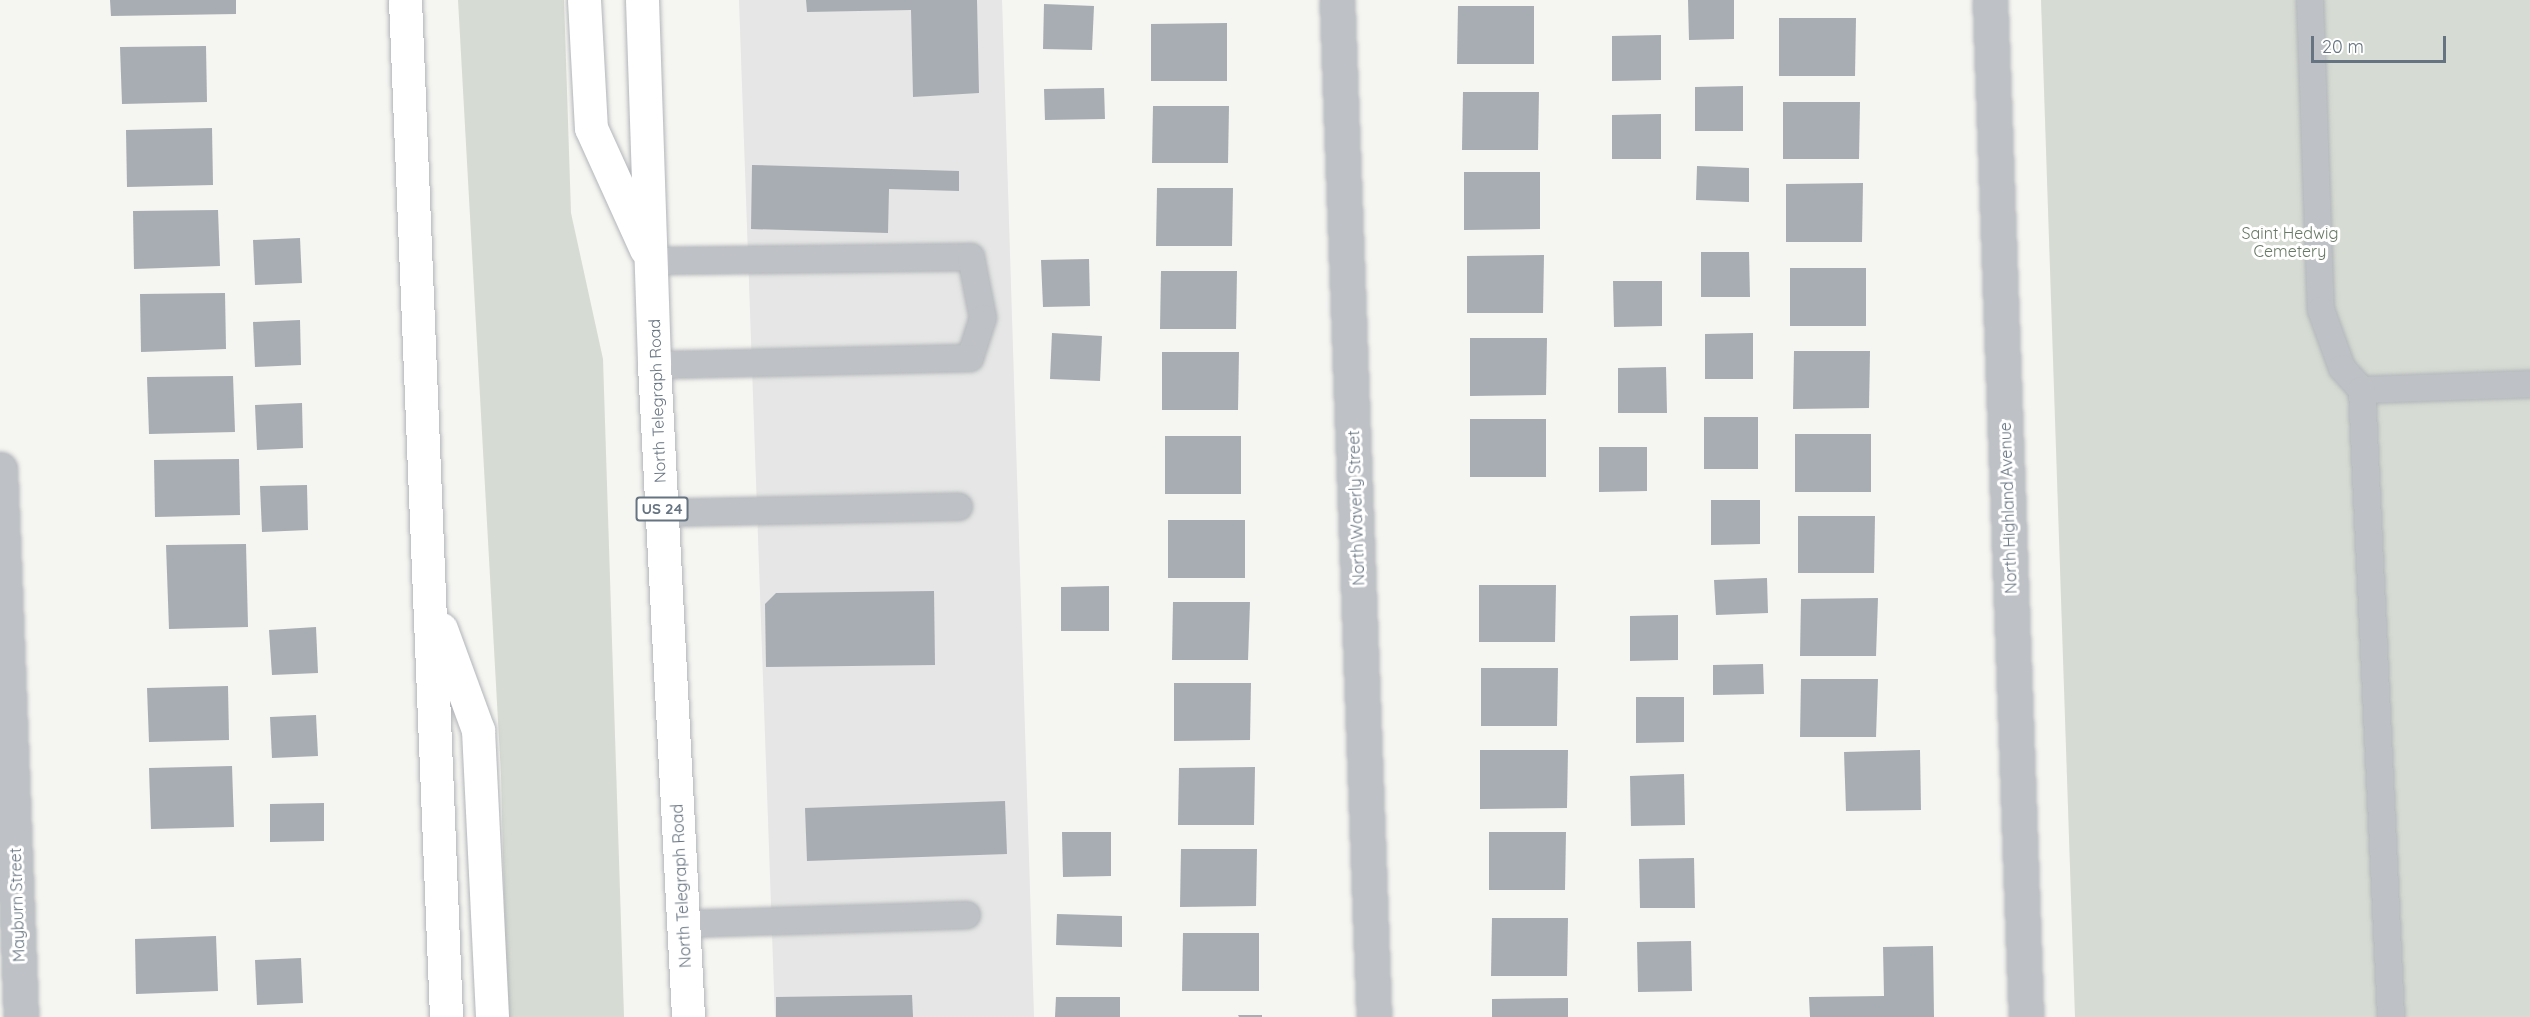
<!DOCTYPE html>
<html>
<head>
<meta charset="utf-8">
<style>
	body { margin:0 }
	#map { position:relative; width:2530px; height:1017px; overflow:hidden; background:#f5f5f1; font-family:Quicksand,sans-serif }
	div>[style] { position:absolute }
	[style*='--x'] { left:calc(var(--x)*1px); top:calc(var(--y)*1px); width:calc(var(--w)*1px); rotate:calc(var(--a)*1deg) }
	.built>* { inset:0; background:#e5e6e5 }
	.green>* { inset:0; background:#d6dbd3 }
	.building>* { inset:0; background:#a7adb3 }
	.roads { filter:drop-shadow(0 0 2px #b2b5b9) drop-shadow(0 0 2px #b2b5b9) }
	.service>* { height:26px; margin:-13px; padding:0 13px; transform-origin:13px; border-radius:13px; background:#bec1c5 }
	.minor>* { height:33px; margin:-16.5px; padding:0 16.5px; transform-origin:16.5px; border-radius:16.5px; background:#bec1c5 }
	.primary>* { height:33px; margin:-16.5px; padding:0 16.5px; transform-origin:16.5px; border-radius:16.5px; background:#fff }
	span { translate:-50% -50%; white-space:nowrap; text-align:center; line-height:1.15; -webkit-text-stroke:6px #fff; paint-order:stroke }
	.shield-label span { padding:2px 4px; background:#fff; border:2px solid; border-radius:4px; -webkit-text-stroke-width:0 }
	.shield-label { font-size:15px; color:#667380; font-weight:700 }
	.park-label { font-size:16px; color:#677864 }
	.street-label { font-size:16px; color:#667380 }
	.scale { position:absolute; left:2311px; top:36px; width:135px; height:27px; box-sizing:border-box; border:3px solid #667380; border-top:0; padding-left:8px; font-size:18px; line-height:21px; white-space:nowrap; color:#667380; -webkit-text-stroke:4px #fff; paint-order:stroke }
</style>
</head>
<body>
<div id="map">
	<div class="built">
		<i style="clip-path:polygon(739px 0,1002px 0,1034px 1017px,775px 1017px)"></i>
	</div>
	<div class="green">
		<i style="clip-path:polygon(458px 0,564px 0,571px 213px,603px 359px,624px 1017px,507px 1017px,501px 775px)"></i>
		<i style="clip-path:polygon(2041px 0,2530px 0,2530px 1017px,2075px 1017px)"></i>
	</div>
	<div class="building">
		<i style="clip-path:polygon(110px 0,236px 0,236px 14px,111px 16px)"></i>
		<i style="clip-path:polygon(806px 0,977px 0,979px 93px,913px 97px,911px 10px,807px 12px)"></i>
		<i style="clip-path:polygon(1688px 0,1734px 0,1734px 39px,1689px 40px)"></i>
		<i style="clip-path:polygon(1044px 4px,1094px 6px,1092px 50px,1043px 49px)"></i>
		<i style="clip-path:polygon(1458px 6px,1534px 6px,1534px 64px,1457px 64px)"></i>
		<i style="clip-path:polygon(1779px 18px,1856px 18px,1855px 76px,1779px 76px)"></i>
		<i style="clip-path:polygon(1227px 23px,1227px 81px,1151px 81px,1151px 24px)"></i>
		<i style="clip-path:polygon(1661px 35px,1661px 80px,1612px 81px,1612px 36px)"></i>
		<i style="clip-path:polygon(206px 46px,207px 102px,122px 104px,120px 47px)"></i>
		<i style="clip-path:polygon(1743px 86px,1743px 131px,1695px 131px,1695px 87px)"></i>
		<i style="clip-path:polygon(1104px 88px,1105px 119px,1045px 120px,1044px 89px)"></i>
		<i style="clip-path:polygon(1463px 92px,1539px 92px,1538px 150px,1462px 150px)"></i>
		<i style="clip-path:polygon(1783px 102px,1860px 102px,1859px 159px,1783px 159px)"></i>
		<i style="clip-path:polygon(1153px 106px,1229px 106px,1228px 163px,1152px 163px)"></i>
		<i style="clip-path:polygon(1661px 114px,1661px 159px,1612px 159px,1612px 115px)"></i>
		<i style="clip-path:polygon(212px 128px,213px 185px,127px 187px,126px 130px)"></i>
		<i style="clip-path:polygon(752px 165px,959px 171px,959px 191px,889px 189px,888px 233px,751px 229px)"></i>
		<i style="clip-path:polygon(1697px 166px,1749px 168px,1749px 202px,1696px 200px)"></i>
		<i style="clip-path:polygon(1464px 172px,1540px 172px,1540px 229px,1464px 230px)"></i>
		<i style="clip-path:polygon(1863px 183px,1862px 242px,1786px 242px,1786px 184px)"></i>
		<i style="clip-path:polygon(1157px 188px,1233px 188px,1232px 246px,1156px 246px)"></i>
		<i style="clip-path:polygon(218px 210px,220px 266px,134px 269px,133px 211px)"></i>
		<i style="clip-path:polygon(300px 238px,302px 283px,255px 285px,253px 240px)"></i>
		<i style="clip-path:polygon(1701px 252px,1749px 252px,1750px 297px,1701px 297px)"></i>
		<i style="clip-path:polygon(1544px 255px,1543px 313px,1467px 313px,1467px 256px)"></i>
		<i style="clip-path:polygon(1089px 259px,1090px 306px,1043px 307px,1041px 260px)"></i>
		<i style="clip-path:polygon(1790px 268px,1866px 268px,1866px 326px,1790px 326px)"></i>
		<i style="clip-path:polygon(1161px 271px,1237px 271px,1236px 329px,1160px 329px)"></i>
		<i style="clip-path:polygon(1613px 281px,1662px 281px,1662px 326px,1614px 327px)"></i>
		<i style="clip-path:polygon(225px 293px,226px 349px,141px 352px,140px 294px)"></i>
		<i style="clip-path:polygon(300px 320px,301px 365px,255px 367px,253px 322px)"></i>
		<i style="clip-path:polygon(1052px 333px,1102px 336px,1100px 381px,1050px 379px)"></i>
		<i style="clip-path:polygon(1753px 333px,1753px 379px,1705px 379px,1705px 334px)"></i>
		<i style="clip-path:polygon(1470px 338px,1547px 338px,1546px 395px,1470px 396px)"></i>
		<i style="clip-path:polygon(1794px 351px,1870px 351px,1869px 408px,1793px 409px)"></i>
		<i style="clip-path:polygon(1162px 352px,1239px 352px,1238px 410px,1162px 410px)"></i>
		<i style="clip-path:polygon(1666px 367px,1667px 413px,1618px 413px,1618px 368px)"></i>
		<i style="clip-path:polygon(233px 376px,235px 432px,149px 434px,147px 377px)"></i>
		<i style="clip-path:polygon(302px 403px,303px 448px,257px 450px,255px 405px)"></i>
		<i style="clip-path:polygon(1704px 417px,1758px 417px,1758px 469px,1704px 469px)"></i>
		<i style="clip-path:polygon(1470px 419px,1546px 419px,1546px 477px,1470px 477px)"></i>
		<i style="clip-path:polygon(1795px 434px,1871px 434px,1871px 492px,1795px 492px)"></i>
		<i style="clip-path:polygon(1165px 436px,1241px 436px,1241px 494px,1165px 494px)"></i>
		<i style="clip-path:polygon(1599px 447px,1647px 447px,1647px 491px,1599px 492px)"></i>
		<i style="clip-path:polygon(239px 459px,240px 515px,155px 517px,154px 460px)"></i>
		<i style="clip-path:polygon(307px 485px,308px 530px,262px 532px,260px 486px)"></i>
		<i style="clip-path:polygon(1711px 500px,1760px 500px,1760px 544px,1711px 545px)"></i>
		<i style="clip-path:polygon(1798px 516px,1875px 516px,1874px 573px,1798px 573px)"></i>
		<i style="clip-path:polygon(1168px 520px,1245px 520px,1245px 578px,1168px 578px)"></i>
		<i style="clip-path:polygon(246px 544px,248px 627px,169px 629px,166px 545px)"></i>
		<i style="clip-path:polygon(1767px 578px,1768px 613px,1716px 615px,1714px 580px)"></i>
		<i style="clip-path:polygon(1479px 585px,1556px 585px,1555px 642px,1479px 642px)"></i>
		<i style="clip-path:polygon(1109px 586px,1109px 631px,1061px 631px,1061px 587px)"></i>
		<i style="clip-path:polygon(934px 591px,935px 665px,766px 667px,765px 604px,776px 593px)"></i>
		<i style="clip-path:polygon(1878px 598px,1876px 656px,1800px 656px,1801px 599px)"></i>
		<i style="clip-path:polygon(1173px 602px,1250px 602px,1248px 660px,1172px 660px)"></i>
		<i style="clip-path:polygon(1678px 615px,1678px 660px,1630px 661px,1630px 616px)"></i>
		<i style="clip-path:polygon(316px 627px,318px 673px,272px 675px,269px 630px)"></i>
		<i style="clip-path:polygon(1763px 664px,1764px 694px,1713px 695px,1713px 665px)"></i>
		<i style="clip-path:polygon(1481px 668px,1558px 668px,1557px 726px,1481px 726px)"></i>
		<i style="clip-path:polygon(1801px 679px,1878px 679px,1876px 737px,1800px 737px)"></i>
		<i style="clip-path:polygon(1174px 683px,1251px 683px,1250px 740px,1174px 741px)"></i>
		<i style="clip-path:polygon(228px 686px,229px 740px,149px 742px,147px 688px)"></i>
		<i style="clip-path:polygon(1636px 697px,1684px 697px,1684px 742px,1636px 743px)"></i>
		<i style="clip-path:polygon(316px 715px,318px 756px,272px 758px,270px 717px)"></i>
		<i style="clip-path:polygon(1480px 750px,1568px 750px,1567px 808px,1480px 809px)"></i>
		<i style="clip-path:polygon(1920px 750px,1921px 810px,1846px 811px,1844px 752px)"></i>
		<i style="clip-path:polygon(232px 766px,234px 827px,151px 829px,149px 768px)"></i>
		<i style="clip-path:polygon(1255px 767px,1254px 825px,1178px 825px,1179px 768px)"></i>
		<i style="clip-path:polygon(1684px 774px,1685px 825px,1631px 826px,1630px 776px)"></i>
		<i style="clip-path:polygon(1005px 801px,1007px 854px,807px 861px,805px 808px)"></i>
		<i style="clip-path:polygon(324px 803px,324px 841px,270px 842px,270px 804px)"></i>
		<i style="clip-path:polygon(1062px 832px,1111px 832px,1111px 876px,1063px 877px)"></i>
		<i style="clip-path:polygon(1489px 832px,1566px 832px,1565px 890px,1489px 890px)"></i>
		<i style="clip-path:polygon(1181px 849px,1257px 849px,1256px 906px,1180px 907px)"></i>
		<i style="clip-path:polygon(1694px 858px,1695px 908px,1640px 908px,1639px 859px)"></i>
		<i style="clip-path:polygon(1057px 914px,1122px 916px,1122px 947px,1056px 945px)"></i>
		<i style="clip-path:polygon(1492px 918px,1568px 918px,1567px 976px,1491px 976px)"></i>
		<i style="clip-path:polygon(1183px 933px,1259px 933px,1259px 991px,1182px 991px)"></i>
		<i style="clip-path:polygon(216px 936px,218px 991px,136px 994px,135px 939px)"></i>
		<i style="clip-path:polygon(1691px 941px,1692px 991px,1638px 992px,1637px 942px)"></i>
		<i style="clip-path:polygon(1933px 946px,1934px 1017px,1810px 1017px,1809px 997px,1884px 996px,1883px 947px)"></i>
		<i style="clip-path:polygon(301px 958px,303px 1003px,257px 1005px,255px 960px)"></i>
		<i style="clip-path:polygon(912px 995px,913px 1017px,776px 1017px,776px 997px)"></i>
		<i style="clip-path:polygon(1056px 997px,1120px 997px,1120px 1017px,1055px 1017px)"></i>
		<i style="clip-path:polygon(1568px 998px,1568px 1017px,1492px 1017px,1492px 999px)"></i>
		<i style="clip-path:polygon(1238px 1015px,1262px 1015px,1262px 1017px,1239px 1017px)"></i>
	</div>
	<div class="roads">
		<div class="service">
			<i style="--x:2310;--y:0;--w:310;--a:88"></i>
			<i style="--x:2321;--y:310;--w:62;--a:70.1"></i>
			<i style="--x:2342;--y:368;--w:30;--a:48"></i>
			<i style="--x:2362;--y:390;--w:168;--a:-2"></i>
			<i style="--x:652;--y:261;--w:319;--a:-0.7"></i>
			<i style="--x:971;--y:257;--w:62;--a:78.9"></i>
			<i style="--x:983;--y:318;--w:42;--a:108"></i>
			<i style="--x:970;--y:358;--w:316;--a:178.7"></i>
			<i style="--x:2362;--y:390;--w:628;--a:87.35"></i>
			<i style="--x:662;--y:513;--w:297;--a:-1.2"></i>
			<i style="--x:683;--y:924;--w:284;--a:-1.8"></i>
		</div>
		<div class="minor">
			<i style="--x:1337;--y:0;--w:1018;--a:87.92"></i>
			<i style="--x:1990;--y:0;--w:1018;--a:87.97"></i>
			<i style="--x:0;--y:469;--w:548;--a:87.81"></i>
		</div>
		<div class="primary">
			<i style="--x:405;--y:0;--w:1018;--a:87.69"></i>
			<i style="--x:584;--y:0;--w:128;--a:86.9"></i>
			<i style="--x:591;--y:128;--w:133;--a:65.6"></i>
			<i style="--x:642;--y:0;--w:365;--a:88.1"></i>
			<i style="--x:654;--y:365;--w:653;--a:87.01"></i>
			<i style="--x:441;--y:629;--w:108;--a:69.9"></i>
			<i style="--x:478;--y:730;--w:287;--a:87.2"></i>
		</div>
	</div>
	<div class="shield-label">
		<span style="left:662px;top:509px">US 24</span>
	</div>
	<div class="park-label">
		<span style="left:2290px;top:242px">Saint Hedwig<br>Cemetery</span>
	</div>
	<div class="street-label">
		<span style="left:657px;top:401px;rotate:-92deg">North Telegraph Road</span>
		<span style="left:1356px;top:508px;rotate:-92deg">North Waverly Street</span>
		<span style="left:2008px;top:508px;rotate:-92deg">North Highland Avenue</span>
		<span style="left:681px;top:886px;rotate:-93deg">North Telegraph Road</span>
		<span style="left:17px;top:905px;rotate:-92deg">Mayburn Street</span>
	</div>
	<div class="scale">20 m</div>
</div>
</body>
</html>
